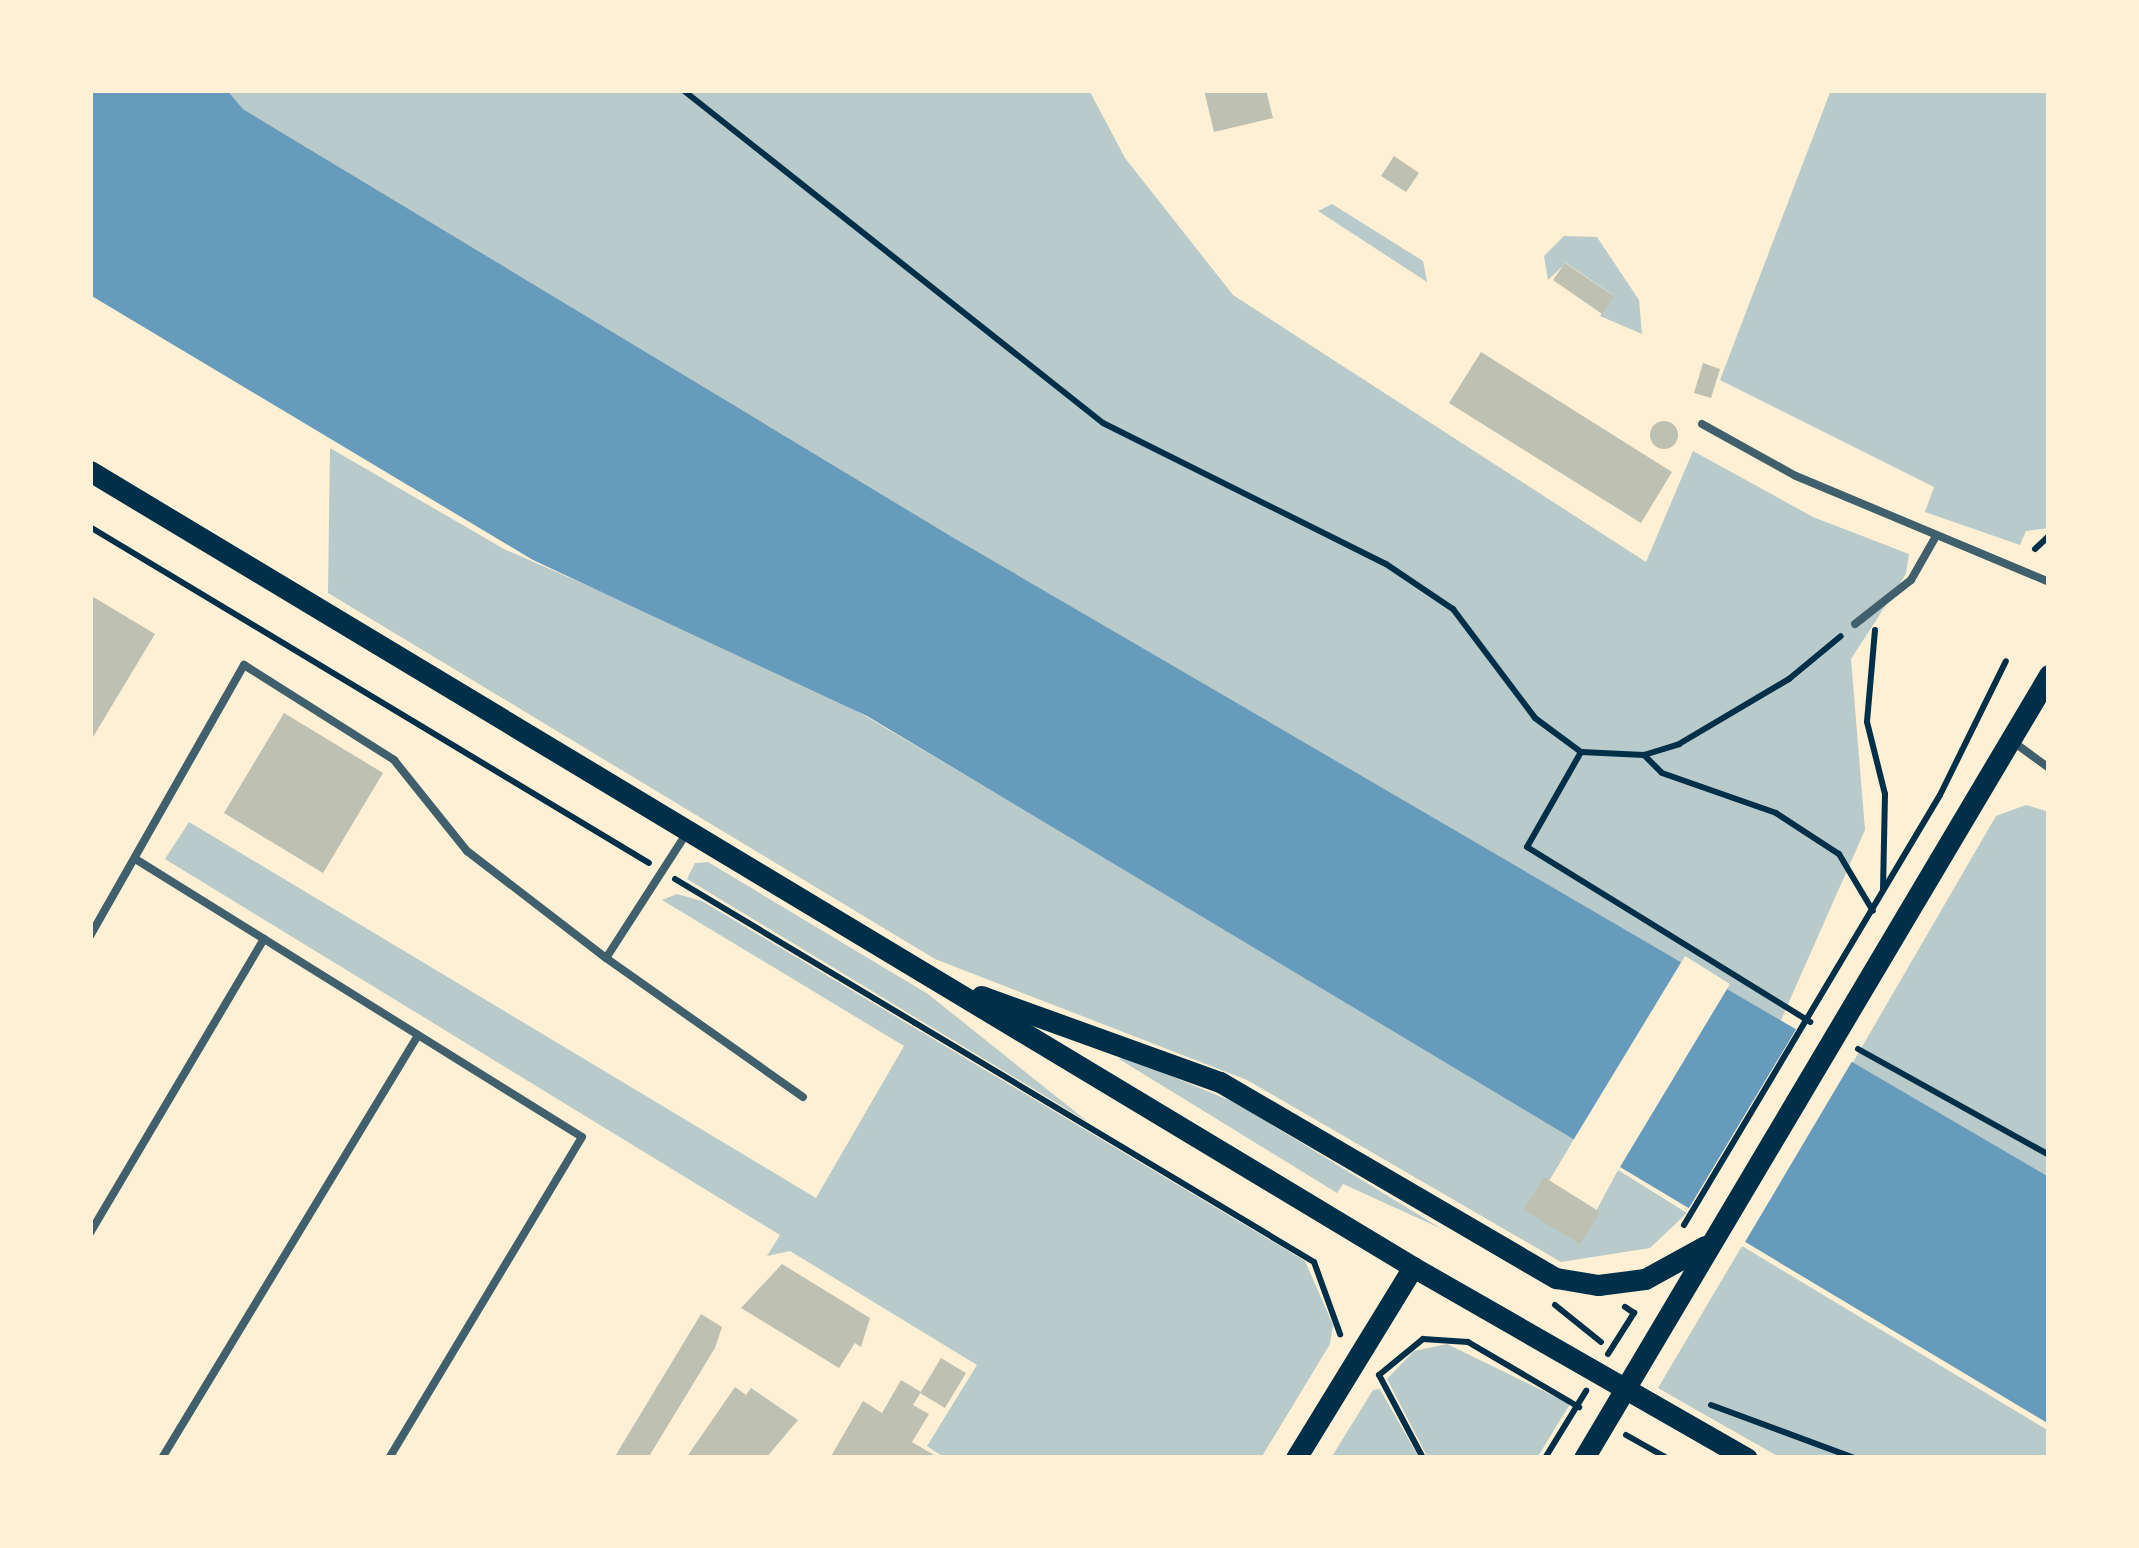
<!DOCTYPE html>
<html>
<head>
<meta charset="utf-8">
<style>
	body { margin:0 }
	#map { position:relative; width:2139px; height:1548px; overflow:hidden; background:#fdf0d5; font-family:Raleway,sans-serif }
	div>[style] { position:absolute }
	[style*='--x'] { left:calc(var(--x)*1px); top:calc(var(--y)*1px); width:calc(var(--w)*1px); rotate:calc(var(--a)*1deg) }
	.green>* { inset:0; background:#b9caca }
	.water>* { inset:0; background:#669bbc }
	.pier>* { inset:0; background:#fdf0d5 }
	.building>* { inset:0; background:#bec0b2 }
	.round { border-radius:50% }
	.path>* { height:6px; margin:-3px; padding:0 3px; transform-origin:3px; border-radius:3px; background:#003049 }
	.service>* { height:8px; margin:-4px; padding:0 4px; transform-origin:4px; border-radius:4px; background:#3f606c }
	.secondary>* { height:21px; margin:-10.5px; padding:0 10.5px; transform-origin:10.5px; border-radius:10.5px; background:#003049 }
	span { translate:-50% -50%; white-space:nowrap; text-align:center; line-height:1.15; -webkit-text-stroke:12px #fdf0d5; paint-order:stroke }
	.frame { position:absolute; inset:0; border:93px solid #fdf0d5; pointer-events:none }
</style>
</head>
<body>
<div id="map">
	<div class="green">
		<i style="clip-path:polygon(227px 90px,1089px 90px,1125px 158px,1233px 295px,1646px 562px,1693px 451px,1813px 517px,1909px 554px,1906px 574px,1851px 659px,1865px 830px,1780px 1022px,954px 538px,243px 109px)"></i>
		<i style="clip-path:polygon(1831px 90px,2049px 90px,2049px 528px,2026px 531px,2020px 545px,1925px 512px,1934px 487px,1720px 380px)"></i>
		<i style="clip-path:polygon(1332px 204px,1423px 261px,1427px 282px,1318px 211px)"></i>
		<i style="clip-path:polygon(1564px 236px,1597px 237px,1639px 300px,1642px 334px,1600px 316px,1613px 295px,1566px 263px,1548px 280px,1544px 256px)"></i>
		<i style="clip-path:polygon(330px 448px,504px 549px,753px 658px,757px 652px,1576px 1136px,1549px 1181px,1579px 1243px,1618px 1170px,1687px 1213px,1650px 1248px,1561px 1262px,1247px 1080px,935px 959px,328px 593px)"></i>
		<i style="clip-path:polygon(2026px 805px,2049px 812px,2049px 1177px,1852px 1064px,1996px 816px)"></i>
		<i style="clip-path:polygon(189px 822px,816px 1198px,904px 1046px,662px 900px,677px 894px,702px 901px,1305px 1261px,1333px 1325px,1330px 1344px,1261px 1458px,945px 1458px,927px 1446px,977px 1365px,790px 1251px,767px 1256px,780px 1235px,165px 859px)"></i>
		<i style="clip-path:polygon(708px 862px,928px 994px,1088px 1122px,687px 879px,695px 863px)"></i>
		<i style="clip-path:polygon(1125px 1057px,1236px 1103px,1442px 1229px,1343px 1184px,1337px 1193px,1119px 1059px)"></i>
		<i style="clip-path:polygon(1742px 1246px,2049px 1431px,2049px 1458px,1781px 1458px,1658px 1388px)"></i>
		<i style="clip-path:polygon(1447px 1344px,1570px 1404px,1537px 1458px,1428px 1458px,1387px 1379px,1414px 1351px)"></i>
		<i style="clip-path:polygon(1380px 1389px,1419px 1458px,1331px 1458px,1373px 1390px)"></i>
	</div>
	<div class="water">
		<i style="clip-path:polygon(90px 90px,227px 90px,243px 109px,954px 538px,2049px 1177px,2049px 1424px,867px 716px,533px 560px,90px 295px)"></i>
	</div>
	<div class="pier">
		<i style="clip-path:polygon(1685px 956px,1730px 984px,1617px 1172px,1571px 1144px)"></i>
		<i style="clip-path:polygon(1798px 1026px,1854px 1058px,1742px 1247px,1686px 1213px)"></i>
	</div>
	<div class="building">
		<i style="clip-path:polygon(1204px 90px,1266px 90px,1273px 118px,1214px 132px)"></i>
		<i style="clip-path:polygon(1394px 156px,1419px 173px,1406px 192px,1381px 176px)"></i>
		<i style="clip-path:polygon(1565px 263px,1614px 296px,1602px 314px,1553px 280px)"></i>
		<i style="clip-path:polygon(1481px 352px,1672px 472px,1641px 523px,1449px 403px)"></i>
		<i style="clip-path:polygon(1703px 363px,1720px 369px,1711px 398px,1694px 393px)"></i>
		<i class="round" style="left:1650px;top:421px;width:28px;height:28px"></i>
		<i style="clip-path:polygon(90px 595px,155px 634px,90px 742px)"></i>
		<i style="clip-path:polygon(284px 713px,383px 773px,323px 873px,224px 813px)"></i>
		<i style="clip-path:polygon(1544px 1177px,1600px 1212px,1580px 1244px,1524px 1210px)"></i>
		<i style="clip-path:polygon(782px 1264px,870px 1318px,861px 1347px,855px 1343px,839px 1368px,741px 1308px)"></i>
		<i style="clip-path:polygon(701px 1314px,722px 1327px,715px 1348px,648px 1458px,614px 1458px)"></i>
		<i style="clip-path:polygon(941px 1358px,966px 1373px,945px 1408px,920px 1393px)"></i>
		<i style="clip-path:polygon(901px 1380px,921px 1392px,913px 1405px,929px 1414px,912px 1442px,939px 1458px,830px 1458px,863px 1401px,882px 1413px)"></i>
		<i style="clip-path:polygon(735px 1387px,746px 1395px,751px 1388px,798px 1420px,766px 1458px,686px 1458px)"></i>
	</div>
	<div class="path">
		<i style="--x:683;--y:90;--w:536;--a:38.41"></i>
		<i style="--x:1103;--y:423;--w:316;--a:26.5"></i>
		<i style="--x:1386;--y:564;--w:81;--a:33.9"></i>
		<i style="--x:1453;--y:609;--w:136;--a:53"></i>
		<i style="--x:1535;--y:718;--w:57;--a:36.5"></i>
		<i style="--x:1581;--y:752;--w:63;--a:2.7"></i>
		<i style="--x:1644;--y:755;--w:37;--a:-17"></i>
		<i style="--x:1679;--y:744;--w:128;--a:-30.6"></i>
		<i style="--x:1789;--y:679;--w:67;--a:-39.6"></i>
		<i style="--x:90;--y:527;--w:652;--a:31.01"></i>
		<i style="--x:2035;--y:549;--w:19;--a:-43"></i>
		<i style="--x:1875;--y:630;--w:92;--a:95"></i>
		<i style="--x:1867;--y:722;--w:74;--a:76"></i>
		<i style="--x:1885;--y:794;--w:96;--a:91.2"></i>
		<i style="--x:1581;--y:752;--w:109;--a:119.6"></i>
		<i style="--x:1527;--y:847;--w:333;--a:31.7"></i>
		<i style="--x:1644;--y:755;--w:25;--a:45"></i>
		<i style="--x:1662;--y:773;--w:121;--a:19.3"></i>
		<i style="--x:1776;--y:813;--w:75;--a:33.1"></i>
		<i style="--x:1839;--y:854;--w:66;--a:59.2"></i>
		<i style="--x:675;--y:879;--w:745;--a:30.94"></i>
		<i style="--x:1314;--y:1262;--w:77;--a:70.1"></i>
		<i style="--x:1858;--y:1049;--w:218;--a:29"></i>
		<i style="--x:1684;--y:1225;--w:500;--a:-59.23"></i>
		<i style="--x:1940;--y:795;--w:149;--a:-63.8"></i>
		<i style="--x:1555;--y:1305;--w:59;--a:38.8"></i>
		<i style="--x:1608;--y:1354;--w:49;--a:-57.6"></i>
		<i style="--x:1634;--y:1313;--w:11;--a:-146"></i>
		<i style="--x:1711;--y:1405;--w:153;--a:20.3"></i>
		<i style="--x:1626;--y:1435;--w:47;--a:29.3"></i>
		<i style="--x:1423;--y:1458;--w:94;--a:-117.9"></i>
		<i style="--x:1379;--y:1375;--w:57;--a:-39.3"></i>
		<i style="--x:1423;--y:1339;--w:45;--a:3.8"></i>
		<i style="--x:1468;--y:1342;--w:129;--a:30.4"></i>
		<i style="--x:1545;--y:1458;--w:79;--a:-58.5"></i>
	</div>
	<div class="service">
		<i style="--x:1702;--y:424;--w:107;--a:29"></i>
		<i style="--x:1796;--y:476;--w:274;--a:22.7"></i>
		<i style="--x:1855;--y:624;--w:71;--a:-38.2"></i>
		<i style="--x:1911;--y:580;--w:51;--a:-60.4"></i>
		<i style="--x:2012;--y:741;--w:46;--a:36.1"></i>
		<i style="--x:688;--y:831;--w:151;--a:122.8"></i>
		<i style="--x:606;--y:958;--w:241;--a:35.2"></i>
		<i style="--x:137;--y:860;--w:524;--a:31.9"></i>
		<i style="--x:582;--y:1137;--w:375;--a:121"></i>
		<i style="--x:90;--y:936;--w:312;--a:-60.4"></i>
		<i style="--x:244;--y:665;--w:178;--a:32.3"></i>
		<i style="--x:394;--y:760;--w:117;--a:51.3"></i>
		<i style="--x:467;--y:851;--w:175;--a:37.6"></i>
		<i style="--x:90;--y:1233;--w:342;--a:-59.4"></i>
		<i style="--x:162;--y:1458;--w:494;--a:-58.8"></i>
	</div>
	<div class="secondary">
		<i style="--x:90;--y:471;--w:1544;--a:31.03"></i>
		<i style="--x:1413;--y:1267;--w:385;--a:29.8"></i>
		<i style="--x:981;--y:996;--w:254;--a:19.8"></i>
		<i style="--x:1220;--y:1082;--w:389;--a:30.3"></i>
		<i style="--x:1556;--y:1278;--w:43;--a:9.5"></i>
		<i style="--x:1598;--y:1285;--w:47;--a:-7.3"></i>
		<i style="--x:1645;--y:1279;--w:68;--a:-28.8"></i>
		<i style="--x:1296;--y:1458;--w:224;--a:-58.5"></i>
		<i style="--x:1584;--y:1458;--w:911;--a:-59.3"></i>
	</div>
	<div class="frame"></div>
</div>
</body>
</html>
